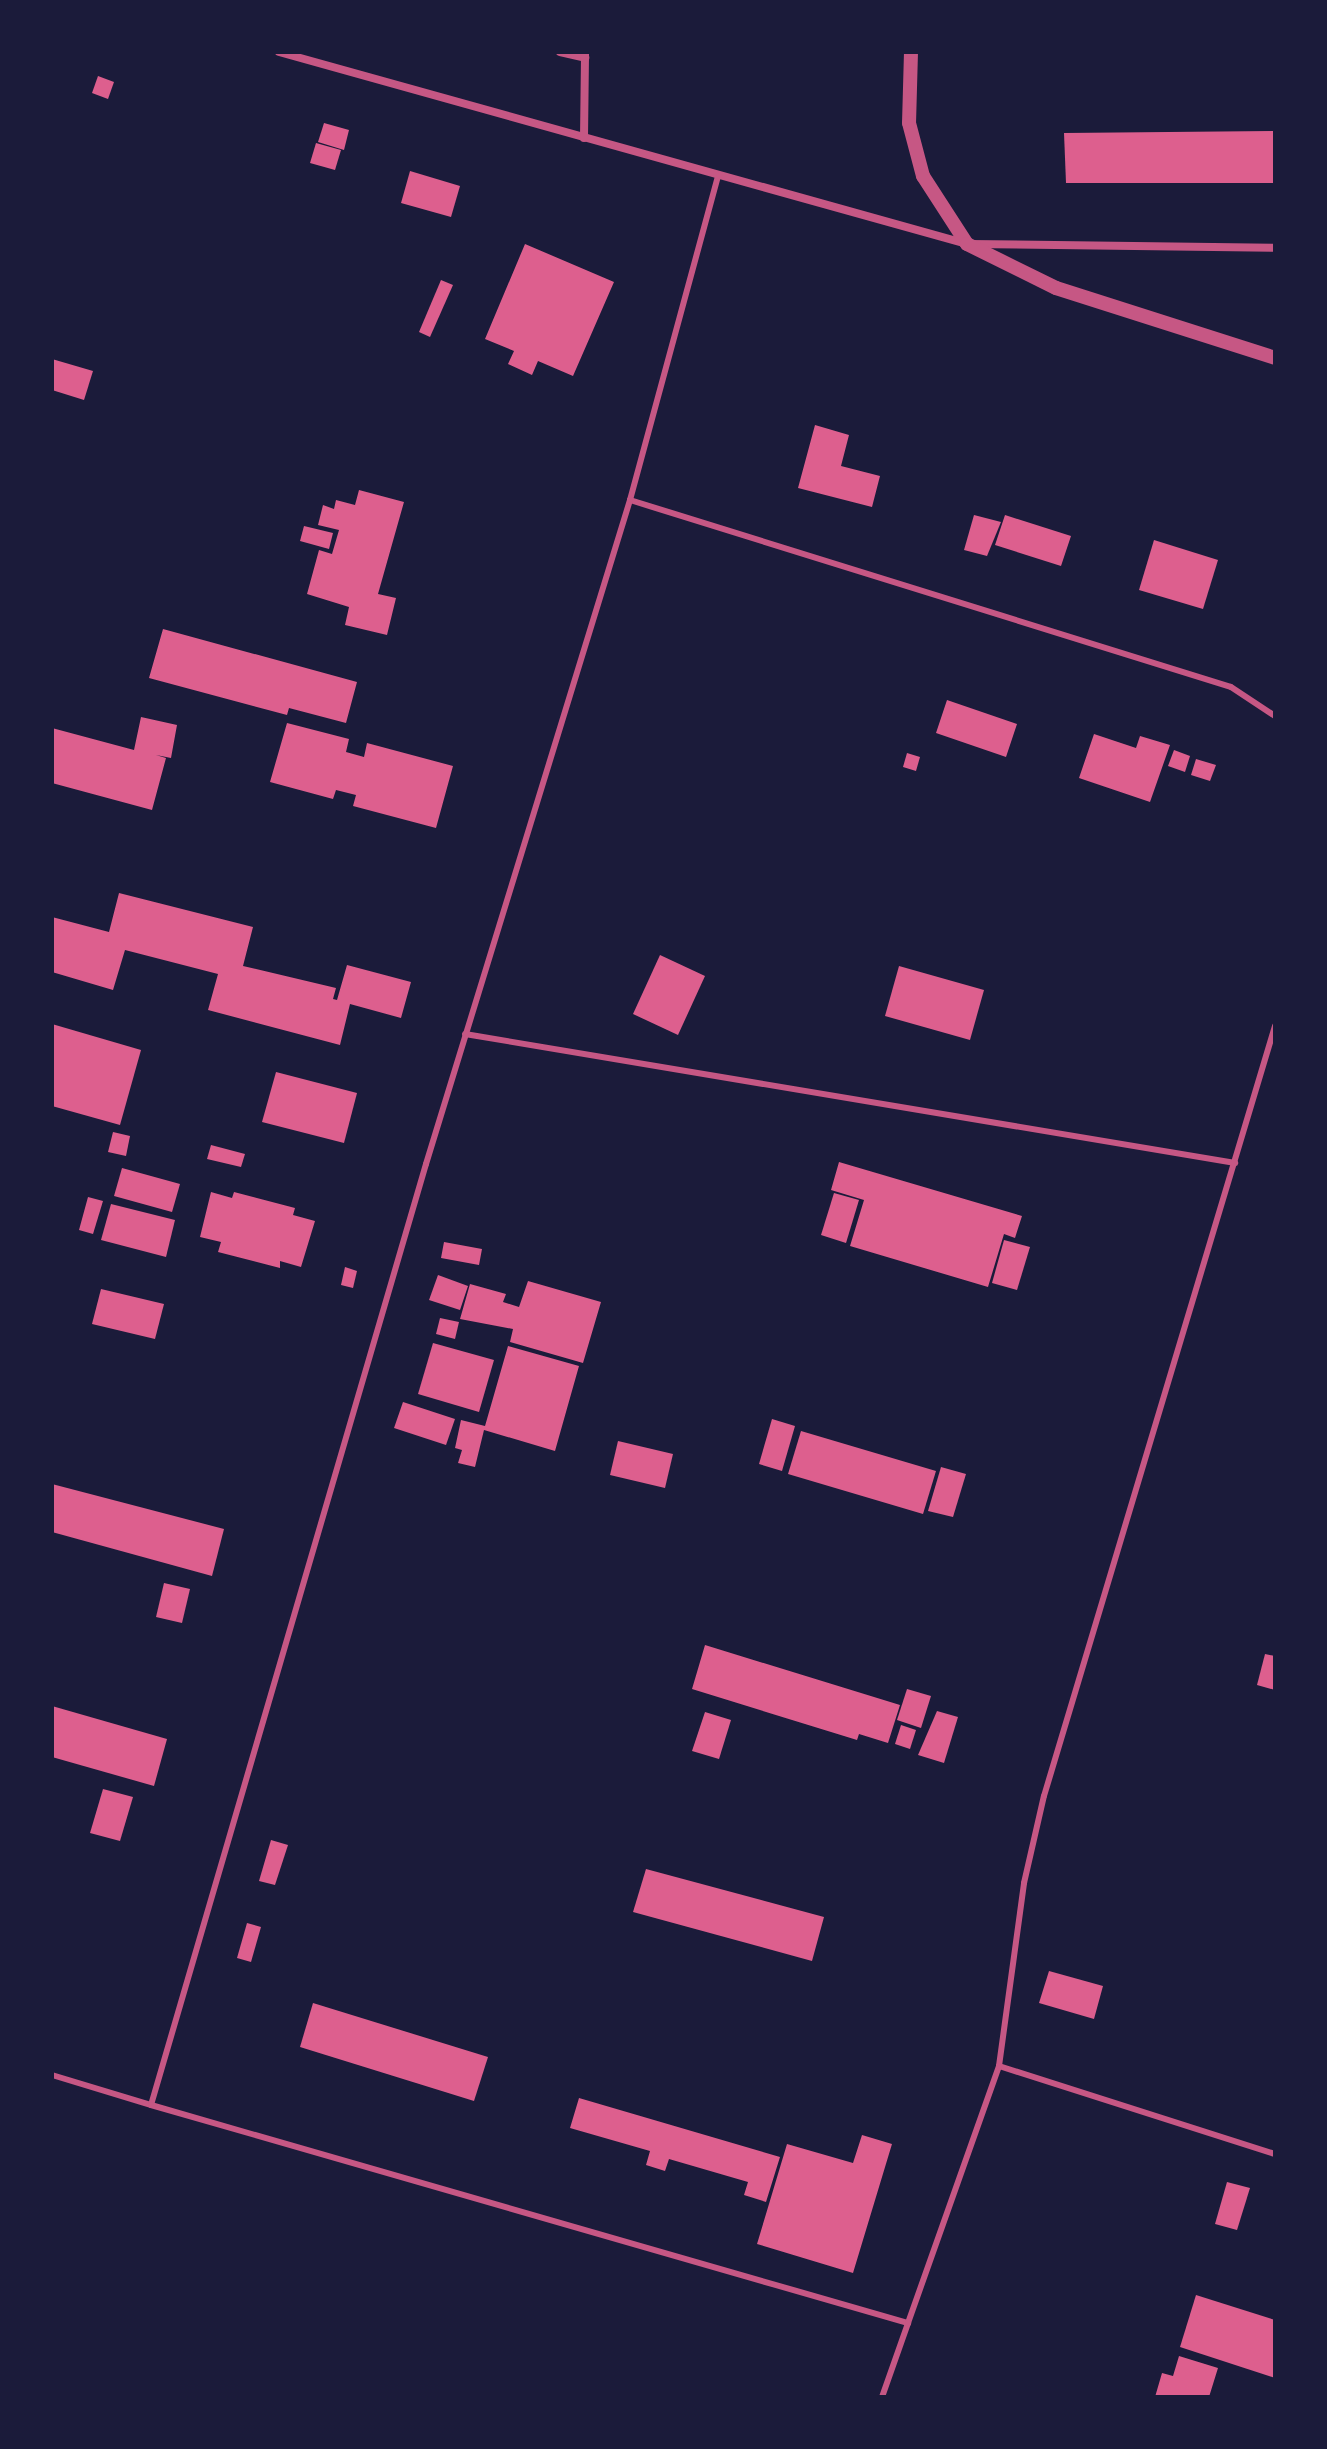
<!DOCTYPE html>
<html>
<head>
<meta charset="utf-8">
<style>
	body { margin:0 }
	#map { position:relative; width:1327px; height:2449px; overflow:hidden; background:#1b1b3a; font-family:"DM Sans",sans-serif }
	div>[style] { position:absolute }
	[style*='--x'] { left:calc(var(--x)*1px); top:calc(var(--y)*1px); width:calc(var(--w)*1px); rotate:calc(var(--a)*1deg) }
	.building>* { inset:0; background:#dd5f8e }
	.service>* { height:6px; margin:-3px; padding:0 3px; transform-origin:3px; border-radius:3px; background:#c65784 }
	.minor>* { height:8px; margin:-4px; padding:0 4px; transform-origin:4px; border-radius:4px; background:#c65784 }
	.tertiary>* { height:14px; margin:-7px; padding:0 7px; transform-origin:7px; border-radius:7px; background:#c65784 }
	span { translate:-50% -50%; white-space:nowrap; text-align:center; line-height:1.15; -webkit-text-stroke:8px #1b1b3a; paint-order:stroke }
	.frame { position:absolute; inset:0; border:54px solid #1b1b3a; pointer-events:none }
</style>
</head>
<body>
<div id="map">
	<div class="building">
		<i style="clip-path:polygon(98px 76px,114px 82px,108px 99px,92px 93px)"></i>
		<i style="clip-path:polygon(324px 123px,349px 130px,344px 150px,318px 142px)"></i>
		<i style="clip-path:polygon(1275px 131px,1275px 183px,1066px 183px,1064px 133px)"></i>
		<i style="clip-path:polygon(316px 143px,341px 150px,335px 170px,310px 163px)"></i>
		<i style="clip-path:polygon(410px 171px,460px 186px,451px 217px,401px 203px)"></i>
		<i style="clip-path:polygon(525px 244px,614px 282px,573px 376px,538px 361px,532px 375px,508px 364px,514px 351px,485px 339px)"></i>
		<i style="clip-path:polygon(441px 280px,453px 285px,430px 337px,419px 332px)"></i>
		<i style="clip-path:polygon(52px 359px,93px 371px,84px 400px,52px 390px)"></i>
		<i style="clip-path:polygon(815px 425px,849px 435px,841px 466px,880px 476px,872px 507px,798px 488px)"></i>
		<i style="clip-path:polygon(359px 490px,404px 502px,378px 594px,396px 598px,387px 635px,345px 625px,349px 607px,307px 594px,319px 550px,332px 554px,339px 530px,318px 525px,323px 505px,334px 509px,336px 500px,355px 505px)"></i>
		<i style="clip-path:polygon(974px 515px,1001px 522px,987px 556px,964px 550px)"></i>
		<i style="clip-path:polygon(1005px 515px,1071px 536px,1061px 566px,995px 545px)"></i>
		<i style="clip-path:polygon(304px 526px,333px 533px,329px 549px,300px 541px)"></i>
		<i style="clip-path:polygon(1154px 540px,1218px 560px,1203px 609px,1139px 590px)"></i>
		<i style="clip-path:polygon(163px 629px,357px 682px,346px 723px,289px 708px,287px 715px,149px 678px)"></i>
		<i style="clip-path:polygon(947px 700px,1017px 724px,1006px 757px,936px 733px)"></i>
		<i style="clip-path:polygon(141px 717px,177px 725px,171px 758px,156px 755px,166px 758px,152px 810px,52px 783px,52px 728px,134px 750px)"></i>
		<i style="clip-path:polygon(287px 723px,349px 739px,346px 752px,364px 757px,367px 743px,453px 766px,436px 828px,353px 806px,356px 795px,336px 790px,333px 799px,270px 782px)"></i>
		<i style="clip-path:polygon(1094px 734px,1136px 748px,1140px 736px,1170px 745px,1150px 802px,1079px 778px)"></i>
		<i style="clip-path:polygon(1174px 750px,1190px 756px,1185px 772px,1168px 766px)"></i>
		<i style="clip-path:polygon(907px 753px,920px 757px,916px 771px,903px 767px)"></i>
		<i style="clip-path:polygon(1196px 759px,1216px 765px,1210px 781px,1191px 775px)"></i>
		<i style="clip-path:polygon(119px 893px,253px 927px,243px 966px,336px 988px,333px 999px,337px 1000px,347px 965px,411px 982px,401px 1018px,350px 1004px,340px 1045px,208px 1010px,218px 974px,125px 950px,113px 990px,52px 972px,52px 917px,109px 932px)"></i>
		<i style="clip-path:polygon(660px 955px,705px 976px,678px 1035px,633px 1014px)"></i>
		<i style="clip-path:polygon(899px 966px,984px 990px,970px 1040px,885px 1016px)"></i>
		<i style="clip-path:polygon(52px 1024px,141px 1050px,120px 1125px,52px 1106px)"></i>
		<i style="clip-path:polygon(276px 1072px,357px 1093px,344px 1143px,262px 1122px)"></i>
		<i style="clip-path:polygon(113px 1132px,130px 1136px,126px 1156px,108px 1152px)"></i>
		<i style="clip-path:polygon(211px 1145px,245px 1154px,241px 1167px,207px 1159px)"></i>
		<i style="clip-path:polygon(839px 1162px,1022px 1216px,1015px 1238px,1004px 1234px,988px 1287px,850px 1246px,864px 1200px,831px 1190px)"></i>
		<i style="clip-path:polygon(122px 1168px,180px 1184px,172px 1212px,114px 1196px)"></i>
		<i style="clip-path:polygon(211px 1192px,232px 1198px,234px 1192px,295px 1208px,293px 1215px,315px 1221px,301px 1267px,280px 1261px,280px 1268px,218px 1252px,221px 1242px,200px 1237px)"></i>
		<i style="clip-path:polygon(834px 1193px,859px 1200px,846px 1243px,821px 1235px)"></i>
		<i style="clip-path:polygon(88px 1197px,103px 1201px,93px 1234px,79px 1230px)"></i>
		<i style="clip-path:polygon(111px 1204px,175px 1220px,166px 1257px,101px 1240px)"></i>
		<i style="clip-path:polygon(1004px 1240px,1030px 1247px,1017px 1290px,992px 1283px)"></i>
		<i style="clip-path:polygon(444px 1242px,482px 1249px,479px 1265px,441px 1258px)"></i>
		<i style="clip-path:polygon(345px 1267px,357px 1271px,353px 1288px,341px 1285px)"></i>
		<i style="clip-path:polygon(438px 1275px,468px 1286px,460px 1310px,429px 1300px)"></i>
		<i style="clip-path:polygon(528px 1281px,601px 1302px,583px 1363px,510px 1342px,513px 1329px,460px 1319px,470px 1284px,506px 1294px,503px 1302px,519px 1307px)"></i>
		<i style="clip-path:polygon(101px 1289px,164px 1304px,155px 1339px,92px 1324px)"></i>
		<i style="clip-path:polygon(440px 1318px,459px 1322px,455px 1339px,436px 1334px)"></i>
		<i style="clip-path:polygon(433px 1343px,494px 1360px,479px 1412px,418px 1394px)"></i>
		<i style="clip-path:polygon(508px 1346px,579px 1366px,555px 1451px,484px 1430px,475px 1467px,458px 1463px,462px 1450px,455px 1448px,461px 1420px,485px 1426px)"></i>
		<i style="clip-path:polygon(403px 1402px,455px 1419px,446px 1445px,394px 1428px)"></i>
		<i style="clip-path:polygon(772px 1419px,795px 1426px,782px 1471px,759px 1464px)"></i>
		<i style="clip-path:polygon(801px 1431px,936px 1471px,923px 1514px,788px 1474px)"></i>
		<i style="clip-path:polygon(618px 1441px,673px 1454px,665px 1488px,610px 1475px)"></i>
		<i style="clip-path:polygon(941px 1467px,966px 1474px,953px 1517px,928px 1511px)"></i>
		<i style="clip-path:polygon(52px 1484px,224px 1529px,212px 1576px,52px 1532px)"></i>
		<i style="clip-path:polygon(164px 1583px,190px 1589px,182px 1623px,156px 1617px)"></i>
		<i style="clip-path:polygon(705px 1645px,900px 1705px,888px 1743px,859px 1734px,857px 1740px,692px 1689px)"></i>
		<i style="clip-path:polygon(1265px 1654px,1275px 1656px,1275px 1690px,1257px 1685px)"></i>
		<i style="clip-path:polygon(907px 1689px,931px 1696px,921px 1728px,897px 1720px)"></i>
		<i style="clip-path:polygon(52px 1706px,167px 1739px,154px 1786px,52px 1757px)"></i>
		<i style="clip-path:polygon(937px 1711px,958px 1717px,944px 1763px,918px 1755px)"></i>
		<i style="clip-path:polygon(705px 1712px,731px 1720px,719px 1759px,692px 1751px)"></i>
		<i style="clip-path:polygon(901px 1725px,916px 1730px,910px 1749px,895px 1744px)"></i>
		<i style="clip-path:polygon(103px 1789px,133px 1797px,120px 1841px,90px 1833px)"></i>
		<i style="clip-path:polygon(271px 1840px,288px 1845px,275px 1885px,259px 1881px)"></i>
		<i style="clip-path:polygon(646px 1869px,824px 1917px,812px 1961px,633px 1912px)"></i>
		<i style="clip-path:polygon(247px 1923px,261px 1927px,251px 1962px,237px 1958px)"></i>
		<i style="clip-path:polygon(1049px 1971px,1103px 1986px,1094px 2019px,1039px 2003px)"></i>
		<i style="clip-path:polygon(313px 2003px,488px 2057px,474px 2101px,300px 2047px)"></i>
		<i style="clip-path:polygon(579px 2098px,780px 2157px,766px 2202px,744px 2195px,748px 2182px,669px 2159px,665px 2171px,646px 2165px,650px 2151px,570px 2128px)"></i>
		<i style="clip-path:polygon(862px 2135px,892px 2144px,853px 2273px,757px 2244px,787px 2144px,853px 2163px)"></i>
		<i style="clip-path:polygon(1227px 2182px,1250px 2188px,1237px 2230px,1215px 2224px)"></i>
		<i style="clip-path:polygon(1196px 2295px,1275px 2320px,1275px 2378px,1180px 2347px)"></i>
		<i style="clip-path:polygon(1179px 2356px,1218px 2368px,1209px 2397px,1155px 2397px,1162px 2373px,1173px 2376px)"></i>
	</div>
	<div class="service">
		<i style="--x:630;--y:500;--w:629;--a:17.28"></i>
		<i style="--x:1231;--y:687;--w:53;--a:33.4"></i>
		<i style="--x:465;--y:1034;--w:781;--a:9.51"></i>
		<i style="--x:999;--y:2066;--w:290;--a:17.7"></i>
		<i style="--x:52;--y:2075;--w:103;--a:16.9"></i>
		<i style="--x:151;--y:2105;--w:980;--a:-73.71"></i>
		<i style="--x:426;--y:1164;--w:695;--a:-72.92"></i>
		<i style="--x:630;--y:500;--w:335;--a:-74.8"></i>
		<i style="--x:151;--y:2105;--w:788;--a:16.07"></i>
		<i style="--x:908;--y:2323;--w:273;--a:-70.5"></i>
		<i style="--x:999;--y:2066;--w:185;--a:-82.2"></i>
		<i style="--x:1024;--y:1883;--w:89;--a:-77.1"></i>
		<i style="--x:1044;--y:1796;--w:804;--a:-73.3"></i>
		<i style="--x:882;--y:2397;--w:78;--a:-70.6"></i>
	</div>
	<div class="minor">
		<i style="--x:279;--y:52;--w:714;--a:15.59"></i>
		<i style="--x:967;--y:244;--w:308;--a:0.7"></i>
		<i style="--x:560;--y:52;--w:26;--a:13"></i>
		<i style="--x:584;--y:138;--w:86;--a:-89.3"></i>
	</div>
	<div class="tertiary">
		<i style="--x:911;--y:52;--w:71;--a:91.6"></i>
		<i style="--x:909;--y:123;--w:55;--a:75.2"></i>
		<i style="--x:923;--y:176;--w:81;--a:57.1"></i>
		<i style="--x:967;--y:244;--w:99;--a:26.3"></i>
		<i style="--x:1056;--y:288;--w:230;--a:17.7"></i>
	</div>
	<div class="frame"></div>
</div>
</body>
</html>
